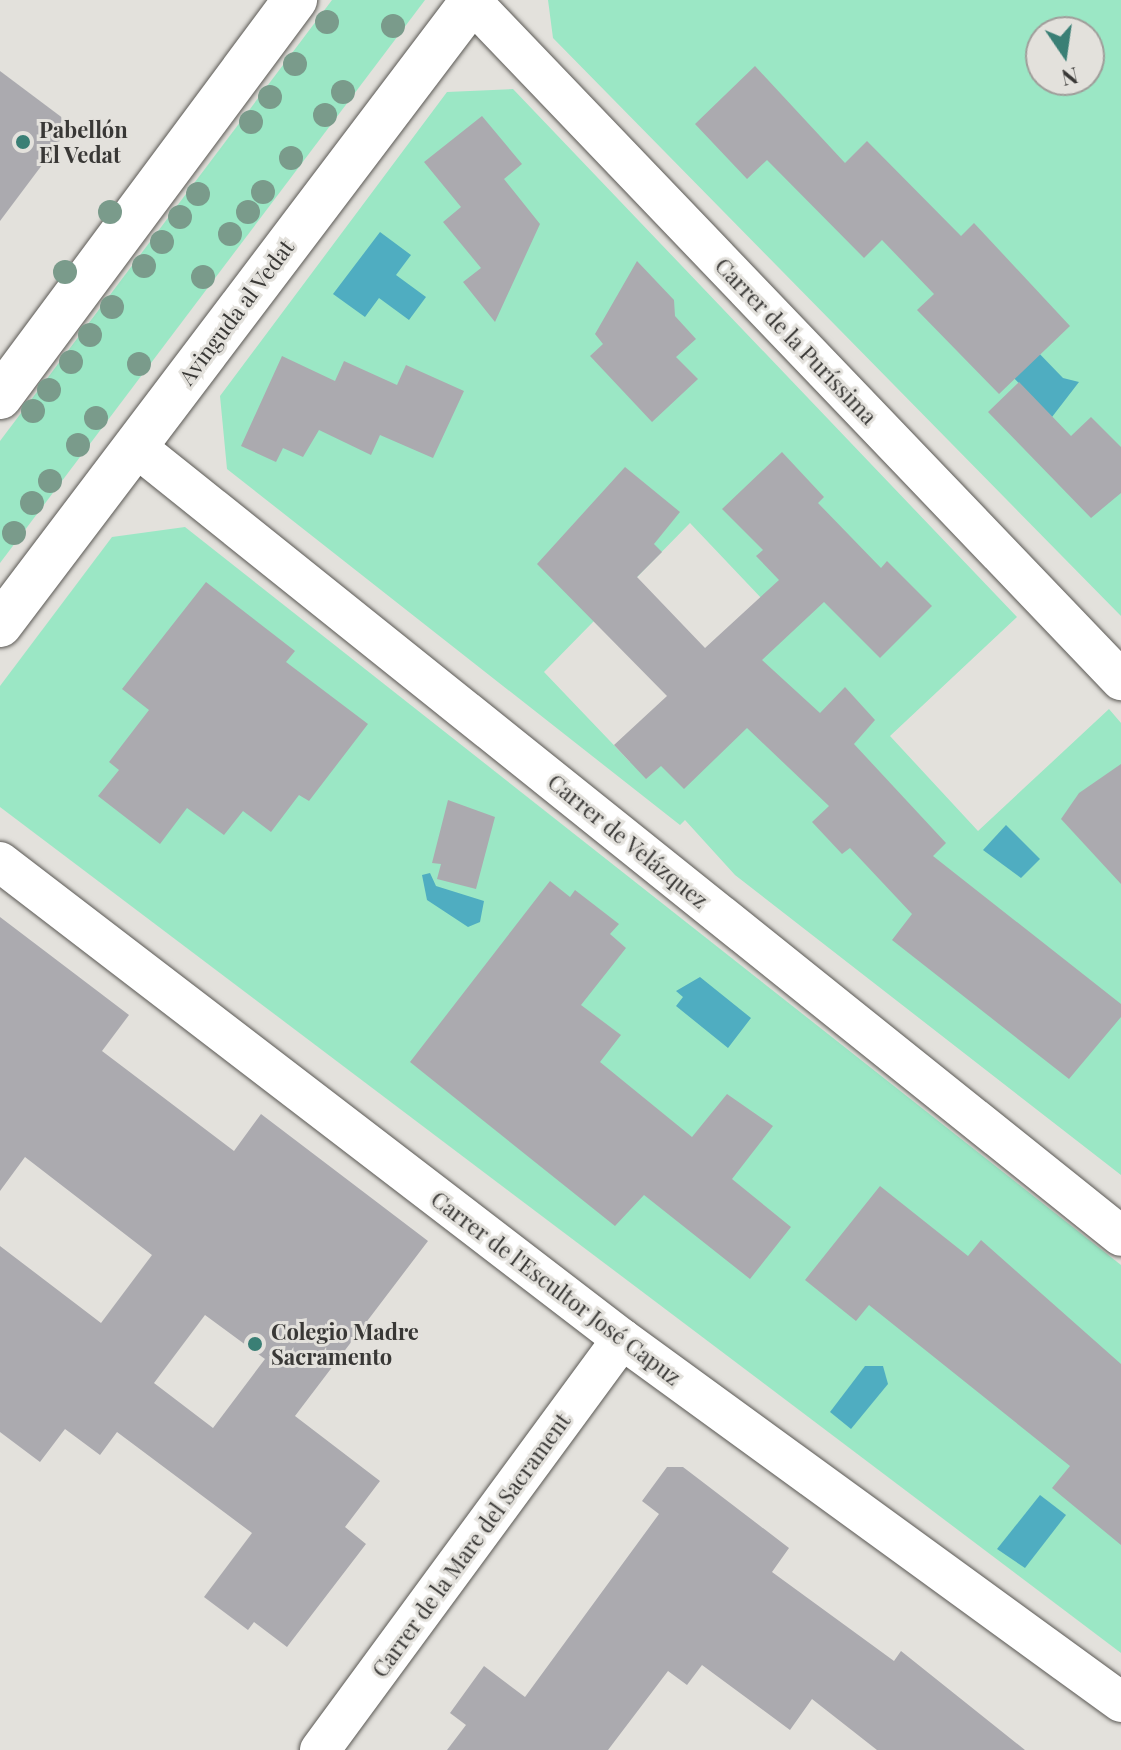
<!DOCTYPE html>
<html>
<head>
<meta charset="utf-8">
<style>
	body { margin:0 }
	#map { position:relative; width:1121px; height:1750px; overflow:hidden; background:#e3e1dc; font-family:"Playfair Display",serif }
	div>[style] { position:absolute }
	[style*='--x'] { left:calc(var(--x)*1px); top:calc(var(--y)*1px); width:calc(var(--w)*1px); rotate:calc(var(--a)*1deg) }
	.green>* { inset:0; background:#9be7c5 }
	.water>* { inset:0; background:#4fadc1 }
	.building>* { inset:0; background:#abaaaf }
	.roads { filter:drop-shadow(0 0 2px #5a5854) drop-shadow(0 0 2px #5a5854) }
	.minor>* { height:40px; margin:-20px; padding:0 20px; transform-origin:20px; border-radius:20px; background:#fff }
	.tertiary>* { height:44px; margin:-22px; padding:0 22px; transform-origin:22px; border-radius:22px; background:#fff }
	.trees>* { width:24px; height:24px; margin:-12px; border-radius:50%; background:#7a9b8b }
	.dots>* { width:22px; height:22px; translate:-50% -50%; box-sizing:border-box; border:4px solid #e3e1dc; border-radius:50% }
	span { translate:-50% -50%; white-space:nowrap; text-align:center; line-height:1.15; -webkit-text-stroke:6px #e3e1dc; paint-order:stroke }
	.poi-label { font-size:22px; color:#393836; font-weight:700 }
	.left { translate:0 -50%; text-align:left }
	.street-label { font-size:22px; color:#393836 }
	.north { position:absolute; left:1025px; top:16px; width:80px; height:80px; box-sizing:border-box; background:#e3e1dc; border:2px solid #9f9d9a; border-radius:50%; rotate:167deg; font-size:22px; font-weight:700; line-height:32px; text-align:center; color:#393836 }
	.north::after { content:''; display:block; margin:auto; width:28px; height:36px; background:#3a7f75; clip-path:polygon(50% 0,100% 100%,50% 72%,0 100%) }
</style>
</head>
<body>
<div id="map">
	<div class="green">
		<i style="clip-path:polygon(332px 0,425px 0,0 563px,0 441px)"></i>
		<i style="clip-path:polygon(evenodd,548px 0,1121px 0,1121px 616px,553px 38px,548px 0,1041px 32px,1089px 32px,1089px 80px,1041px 80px,1041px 32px)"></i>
		<i style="clip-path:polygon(evenodd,513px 89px,1017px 617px,890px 736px,978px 831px,1109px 709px,1121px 723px,1121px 1175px,735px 875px,685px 820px,680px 825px,227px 469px,220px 396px,447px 92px,513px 89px,690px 523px,783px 621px,630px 762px,544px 672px,690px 523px)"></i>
		<i style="clip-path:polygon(185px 527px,1121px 1265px,1121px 1653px,0 807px,0 686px,112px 537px)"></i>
	</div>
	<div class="water">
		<i style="clip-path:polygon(380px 232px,411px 255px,396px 275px,426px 297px,409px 320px,379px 298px,365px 317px,333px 294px)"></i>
		<i style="clip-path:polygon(1032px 346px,1063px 378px,1079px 382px,1052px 417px,1007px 371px)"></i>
		<i style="clip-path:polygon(1006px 825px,1040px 859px,1021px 878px,983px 850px)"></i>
		<i style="clip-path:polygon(430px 873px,436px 886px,484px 901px,480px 922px,468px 927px,427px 900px,422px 875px)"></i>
		<i style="clip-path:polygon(700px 977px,751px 1018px,728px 1048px,676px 1006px,683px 997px,676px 991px)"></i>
		<i style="clip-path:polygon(865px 1366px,883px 1366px,888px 1384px,851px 1429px,830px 1412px)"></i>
		<i style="clip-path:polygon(1040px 1495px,1066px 1515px,1025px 1568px,997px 1549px)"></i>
	</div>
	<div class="building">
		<i style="clip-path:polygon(755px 66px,845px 163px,867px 141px,961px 236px,974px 223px,1070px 326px,999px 394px,917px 310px,934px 294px,882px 240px,864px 258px,767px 160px,747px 179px,695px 124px)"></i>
		<i style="clip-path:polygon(0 71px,72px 125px,0 221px)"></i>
		<i style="clip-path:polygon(482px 116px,522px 164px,504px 179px,540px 224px,495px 322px,463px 282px,481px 268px,443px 222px,461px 207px,424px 162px)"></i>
		<i style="clip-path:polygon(637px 261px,674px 300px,675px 316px,696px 339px,676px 357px,698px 379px,652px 422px,590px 356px,603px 344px,595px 334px)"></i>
		<i style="clip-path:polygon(282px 356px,335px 381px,344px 361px,397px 385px,406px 365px,464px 391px,433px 458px,380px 435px,371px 455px,319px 430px,303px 457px,283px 448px,276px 462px,241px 446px)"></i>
		<i style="clip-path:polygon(1019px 382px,1071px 436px,1091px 417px,1121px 447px,1121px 493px,1091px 518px,988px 412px)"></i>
		<i style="clip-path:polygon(782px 452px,824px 497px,818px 503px,881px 568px,887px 561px,932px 606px,880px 658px,824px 602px,762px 660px,820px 713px,845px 687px,875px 720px,854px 744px,946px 843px,933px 856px,1121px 1004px,1121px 1017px,1069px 1079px,892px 940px,912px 914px,850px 848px,842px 854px,812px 822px,829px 806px,747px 728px,684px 789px,661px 766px,646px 779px,614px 745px,667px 696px,537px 564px,625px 467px,680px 512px,654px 544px,662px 552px,637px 577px,705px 648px,779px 580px,756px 556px,763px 550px,722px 509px)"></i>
		<i style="clip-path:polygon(206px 582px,295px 651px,286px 662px,368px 724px,309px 801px,299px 795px,271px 832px,243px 811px,224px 835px,187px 808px,160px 844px,98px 796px,119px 770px,109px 762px,149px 710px,122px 689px)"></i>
		<i style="clip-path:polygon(1121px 764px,1121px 884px,1061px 819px,1079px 793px)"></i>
		<i style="clip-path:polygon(448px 800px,495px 817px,476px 889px,437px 879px,441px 864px,432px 863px)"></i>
		<i style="clip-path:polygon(550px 881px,570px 897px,575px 890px,619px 924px,610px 934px,626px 948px,581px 1005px,621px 1035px,600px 1062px,692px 1137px,727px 1094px,773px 1126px,732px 1179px,791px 1227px,750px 1279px,644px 1195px,615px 1226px,410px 1062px)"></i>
		<i style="clip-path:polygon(evenodd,0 917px,129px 1015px,102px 1051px,234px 1151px,261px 1114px,428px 1241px,295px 1416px,380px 1481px,345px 1527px,366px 1544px,287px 1647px,254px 1622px,248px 1630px,204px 1597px,252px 1533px,117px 1432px,100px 1455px,65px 1429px,40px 1462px,0 1432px,0 1246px,101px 1323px,152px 1255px,25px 1157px,0 1191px,0 917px,205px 1315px,265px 1359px,213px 1428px,154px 1383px,205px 1315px)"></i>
		<i style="clip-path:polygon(880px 1186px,968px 1256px,981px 1240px,1121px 1364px,1121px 1545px,1052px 1488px,1070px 1466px,869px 1305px,856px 1321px,805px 1280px)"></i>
		<i style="clip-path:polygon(667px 1467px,683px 1467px,789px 1548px,772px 1572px,894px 1661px,901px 1651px,1025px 1750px,877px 1750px,812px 1699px,790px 1730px,702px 1665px,687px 1685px,668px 1671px,608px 1750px,447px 1750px,466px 1725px,450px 1713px,484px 1666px,525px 1697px,659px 1514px,642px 1501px)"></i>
	</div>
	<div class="roads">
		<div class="minor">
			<i style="--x:472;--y:2;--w:939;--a:46.25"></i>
			<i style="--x:135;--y:446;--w:1263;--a:38.7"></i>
			<i style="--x:0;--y:862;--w:784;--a:37.48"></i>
			<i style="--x:622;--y:1339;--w:617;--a:36.03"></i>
			<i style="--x:320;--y:1750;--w:510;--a:-53.69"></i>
		</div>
		<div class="tertiary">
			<i style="--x:0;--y:397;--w:495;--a:-53.4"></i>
			<i style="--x:0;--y:625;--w:784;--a:-52.88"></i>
		</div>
	</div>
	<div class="trees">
		<i style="left:327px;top:22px"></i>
		<i style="left:393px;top:26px"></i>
		<i style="left:295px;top:64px"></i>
		<i style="left:343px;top:92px"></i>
		<i style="left:270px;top:97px"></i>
		<i style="left:325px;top:115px"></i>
		<i style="left:251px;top:122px"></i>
		<i style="left:291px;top:158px"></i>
		<i style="left:263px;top:192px"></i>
		<i style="left:198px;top:194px"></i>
		<i style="left:110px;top:212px"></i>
		<i style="left:248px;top:212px"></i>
		<i style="left:180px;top:217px"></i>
		<i style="left:230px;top:234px"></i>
		<i style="left:162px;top:242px"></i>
		<i style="left:144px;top:266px"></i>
		<i style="left:65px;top:272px"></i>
		<i style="left:203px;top:277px"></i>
		<i style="left:112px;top:307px"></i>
		<i style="left:90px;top:335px"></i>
		<i style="left:71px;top:362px"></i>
		<i style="left:139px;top:364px"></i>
		<i style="left:49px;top:390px"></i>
		<i style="left:33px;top:411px"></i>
		<i style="left:96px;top:418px"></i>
		<i style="left:78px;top:445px"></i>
		<i style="left:50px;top:481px"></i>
		<i style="left:32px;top:503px"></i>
		<i style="left:14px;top:533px"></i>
	</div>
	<div class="dots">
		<i style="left:23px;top:142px;background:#3a7f75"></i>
		<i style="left:255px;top:1344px;background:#3a7f75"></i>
	</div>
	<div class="poi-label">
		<span class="left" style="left:39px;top:142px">Pabellón<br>El Vedat</span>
		<span class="left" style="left:271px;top:1344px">Colegio Madre<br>Sacramento</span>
	</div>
	<div class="street-label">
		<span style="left:236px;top:312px;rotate:-53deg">Avinguda al Vedat</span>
		<span style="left:796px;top:341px;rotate:46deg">Carrer de la Puríssima</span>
		<span style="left:628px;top:841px;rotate:39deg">Carrer de Velázquez</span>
		<span style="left:556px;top:1288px;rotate:37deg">Carrer de l'Escultor José Capuz</span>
		<span style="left:471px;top:1545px;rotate:-54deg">Carrer de la Mare del Sacrament</span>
	</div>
	<div class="north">N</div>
</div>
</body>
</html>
